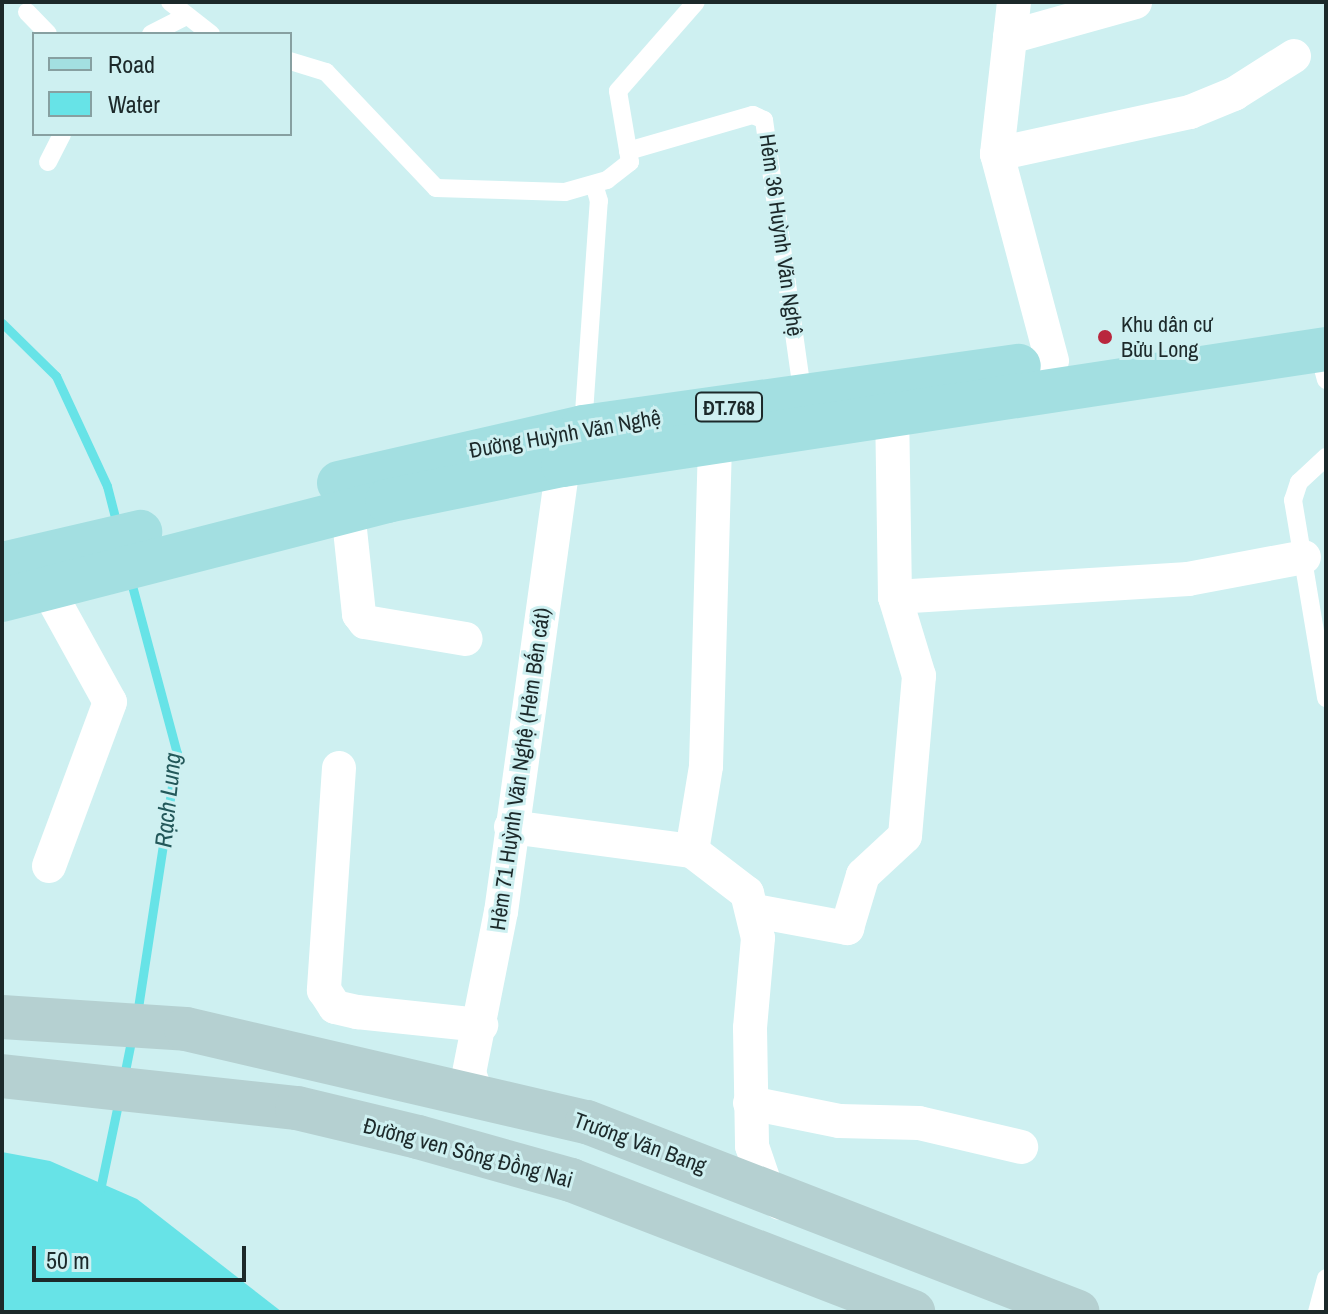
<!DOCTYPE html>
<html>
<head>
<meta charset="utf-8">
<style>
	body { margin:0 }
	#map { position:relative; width:1328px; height:1314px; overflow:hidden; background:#cef0f1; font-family:"Archivo Narrow",sans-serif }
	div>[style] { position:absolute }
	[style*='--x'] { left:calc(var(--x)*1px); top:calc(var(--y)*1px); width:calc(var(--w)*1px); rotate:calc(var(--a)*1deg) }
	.water>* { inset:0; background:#67e3e7 }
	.stream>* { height:9px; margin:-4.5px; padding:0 4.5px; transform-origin:4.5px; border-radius:4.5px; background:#67e3e7 }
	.lane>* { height:18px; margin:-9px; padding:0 9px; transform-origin:9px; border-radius:9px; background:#fff }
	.street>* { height:34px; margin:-17px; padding:0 17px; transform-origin:17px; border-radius:17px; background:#fff }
	.secondary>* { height:44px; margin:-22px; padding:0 22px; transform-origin:22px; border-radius:22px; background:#b5d0d1 }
	.primary>* { height:44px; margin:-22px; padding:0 22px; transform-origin:22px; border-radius:22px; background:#a3dfe1 }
	.dots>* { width:22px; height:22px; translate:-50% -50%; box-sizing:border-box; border:4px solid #cef0f1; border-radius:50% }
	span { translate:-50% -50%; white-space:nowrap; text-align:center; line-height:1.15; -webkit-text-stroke:6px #cef0f1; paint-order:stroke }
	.shield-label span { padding:2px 6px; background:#cef0f1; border:2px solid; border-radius:6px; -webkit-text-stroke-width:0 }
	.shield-label { font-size:20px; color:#1c292a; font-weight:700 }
	.street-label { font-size:22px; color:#1c292a }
	.poi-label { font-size:22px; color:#1c292a }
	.left { translate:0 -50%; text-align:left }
	.water-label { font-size:24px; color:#23585a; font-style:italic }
	.frame { position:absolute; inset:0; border:4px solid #1c292a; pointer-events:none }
	.legend { position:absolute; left:32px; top:32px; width:260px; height:104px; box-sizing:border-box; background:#cef0f1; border:2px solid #87a0a1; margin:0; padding:10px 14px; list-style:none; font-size:24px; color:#1c292a }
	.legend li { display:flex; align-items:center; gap:16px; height:40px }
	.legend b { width:40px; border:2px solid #87a0a1 }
	.scale { position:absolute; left:32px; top:1246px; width:214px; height:36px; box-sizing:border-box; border:4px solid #1c292a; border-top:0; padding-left:10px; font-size:24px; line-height:28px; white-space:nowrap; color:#1c292a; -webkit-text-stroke:6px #cef0f1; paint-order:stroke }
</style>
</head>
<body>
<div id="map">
	<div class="water">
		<i style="clip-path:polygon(2px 1152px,50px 1161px,137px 1199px,282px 1312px,2px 1312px)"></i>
	</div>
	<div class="stream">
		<i style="--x:2;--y:323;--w:76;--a:44.5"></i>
		<i style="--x:56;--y:376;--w:121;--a:65.1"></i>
		<i style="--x:107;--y:486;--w:40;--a:75.6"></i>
		<i style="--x:130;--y:578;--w:181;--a:75"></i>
		<i style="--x:177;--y:753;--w:264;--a:98.7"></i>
		<i style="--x:124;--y:1076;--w:41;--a:-78.7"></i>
		<i style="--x:100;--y:1190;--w:93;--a:-78.2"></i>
	</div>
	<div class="lane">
		<i style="--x:170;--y:2;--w:52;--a:38"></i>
		<i style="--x:27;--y:12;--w:30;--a:46"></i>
		<i style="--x:151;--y:34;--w:38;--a:-27"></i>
		<i style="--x:290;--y:61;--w:38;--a:17"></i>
		<i style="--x:326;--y:72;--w:160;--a:46.5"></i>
		<i style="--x:436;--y:188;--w:129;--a:1.8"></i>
		<i style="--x:565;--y:192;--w:44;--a:-15.9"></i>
		<i style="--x:607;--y:180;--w:29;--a:-38"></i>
		<i style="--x:630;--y:162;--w:72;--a:-99.6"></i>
		<i style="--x:618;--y:91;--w:118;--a:-48.8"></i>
		<i style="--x:628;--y:151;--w:130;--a:-16.1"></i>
		<i style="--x:753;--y:115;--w:12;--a:24"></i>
		<i style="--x:764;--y:120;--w:279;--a:82"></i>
		<i style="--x:48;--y:162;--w:31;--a:-63"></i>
		<i style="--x:1318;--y:350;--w:31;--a:75"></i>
		<i style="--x:583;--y:427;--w:227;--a:-86"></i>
		<i style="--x:599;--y:201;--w:17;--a:-107"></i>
		<i style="--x:1326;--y:457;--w:37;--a:137"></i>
		<i style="--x:1299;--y:482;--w:19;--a:108"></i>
		<i style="--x:1293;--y:500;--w:201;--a:80.5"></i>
		<i style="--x:1317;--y:1312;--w:35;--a:-75"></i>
	</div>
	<div class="street">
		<i style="--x:1014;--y:2;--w:153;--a:96.4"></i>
		<i style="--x:997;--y:154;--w:214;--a:75.1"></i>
		<i style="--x:1010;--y:37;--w:130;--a:-15.6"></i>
		<i style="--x:997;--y:154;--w:198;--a:-12.3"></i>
		<i style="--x:1190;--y:112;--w:48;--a:-22.2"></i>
		<i style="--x:1234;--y:94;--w:71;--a:-32.3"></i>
		<i style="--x:348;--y:511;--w:104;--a:83.9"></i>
		<i style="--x:359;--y:614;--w:10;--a:53"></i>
		<i style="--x:365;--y:622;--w:102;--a:9.6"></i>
		<i style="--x:47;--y:588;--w:130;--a:61.1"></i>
		<i style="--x:110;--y:702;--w:175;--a:110.4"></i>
		<i style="--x:895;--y:597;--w:294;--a:-3.5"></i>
		<i style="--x:1188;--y:579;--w:118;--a:-10.7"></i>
		<i style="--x:339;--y:768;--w:223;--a:93.9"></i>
		<i style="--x:324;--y:990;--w:20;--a:57"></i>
		<i style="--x:335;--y:1007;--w:23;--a:13"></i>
		<i style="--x:357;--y:1012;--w:125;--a:6"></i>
		<i style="--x:511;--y:827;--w:183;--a:7.6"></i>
		<i style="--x:692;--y:851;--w:69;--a:37.4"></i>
		<i style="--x:747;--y:893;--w:46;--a:76.3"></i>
		<i style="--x:758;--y:938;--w:90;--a:95.1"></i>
		<i style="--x:750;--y:1028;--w:118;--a:89"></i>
		<i style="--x:752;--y:1146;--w:43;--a:71.1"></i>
		<i style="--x:766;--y:1187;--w:21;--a:49"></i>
		<i style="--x:692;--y:851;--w:86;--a:-80.6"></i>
		<i style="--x:706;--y:766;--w:324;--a:-88.4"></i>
		<i style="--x:755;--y:911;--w:94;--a:10.5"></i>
		<i style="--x:847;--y:928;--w:55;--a:-73.2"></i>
		<i style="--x:863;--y:875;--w:57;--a:-42.9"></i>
		<i style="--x:905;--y:836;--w:161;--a:-85"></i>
		<i style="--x:919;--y:676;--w:83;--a:-106.9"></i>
		<i style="--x:895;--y:597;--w:181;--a:-90.9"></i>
		<i style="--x:498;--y:1098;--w:23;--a:-165"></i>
		<i style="--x:476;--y:1092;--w:20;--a:-110"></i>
		<i style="--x:469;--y:1073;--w:164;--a:-78.8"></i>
		<i style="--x:501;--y:912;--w:451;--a:-82.1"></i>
		<i style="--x:750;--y:1103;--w:91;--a:11.4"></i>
		<i style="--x:839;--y:1121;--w:80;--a:1.4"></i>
		<i style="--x:919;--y:1123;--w:105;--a:13.2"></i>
	</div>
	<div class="secondary">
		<i style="--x:2;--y:1017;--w:184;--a:3.7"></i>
		<i style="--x:186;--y:1029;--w:412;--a:13.1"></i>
		<i style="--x:587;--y:1122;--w:526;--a:21.15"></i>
		<i style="--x:2;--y:1076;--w:297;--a:6.2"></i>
		<i style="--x:297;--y:1108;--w:124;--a:13.5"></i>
		<i style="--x:418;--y:1137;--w:159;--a:15.7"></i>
		<i style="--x:571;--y:1180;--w:367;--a:21.1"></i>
	</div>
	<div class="primary">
		<i style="--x:339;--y:483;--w:250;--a:-12.9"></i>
		<i style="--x:583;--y:427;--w:440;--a:-8"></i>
		<i style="--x:2;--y:564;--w:142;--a:-13.1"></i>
		<i style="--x:2;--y:600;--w:398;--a:-14.4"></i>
		<i style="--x:387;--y:501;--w:180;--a:-11.6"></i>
		<i style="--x:563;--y:465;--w:772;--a:-8.64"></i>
	</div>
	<div class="dots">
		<i style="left:1105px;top:337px;background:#b9273e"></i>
	</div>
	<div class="shield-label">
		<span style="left:729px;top:407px">ĐT.768</span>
	</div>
	<div class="street-label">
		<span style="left:781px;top:235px;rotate:82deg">Hẻm 36 Huỳnh Văn Nghệ</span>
		<span style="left:565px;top:434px;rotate:-10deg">Đường Huỳnh Văn Nghệ</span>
		<span style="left:520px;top:769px;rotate:-82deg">Hẻm 71 Huỳnh Văn Nghệ (Hẻm Bến cát)</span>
		<span style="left:640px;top:1143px;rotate:20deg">Trương Văn Bang</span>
		<span style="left:468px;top:1153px;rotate:15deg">Đường ven Sông Đồng Nai</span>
	</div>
	<div class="poi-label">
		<span class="left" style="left:1121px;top:337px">Khu dân cư<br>Bửu Long</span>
	</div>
	<div class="water-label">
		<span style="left:168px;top:800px;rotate:-84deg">Rạch Lung</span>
	</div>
	<div class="frame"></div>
	<ul class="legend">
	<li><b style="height:10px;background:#a3dfe1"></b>Road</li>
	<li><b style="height:22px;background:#67e3e7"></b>Water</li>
	</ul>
	<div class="scale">50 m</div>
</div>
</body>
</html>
